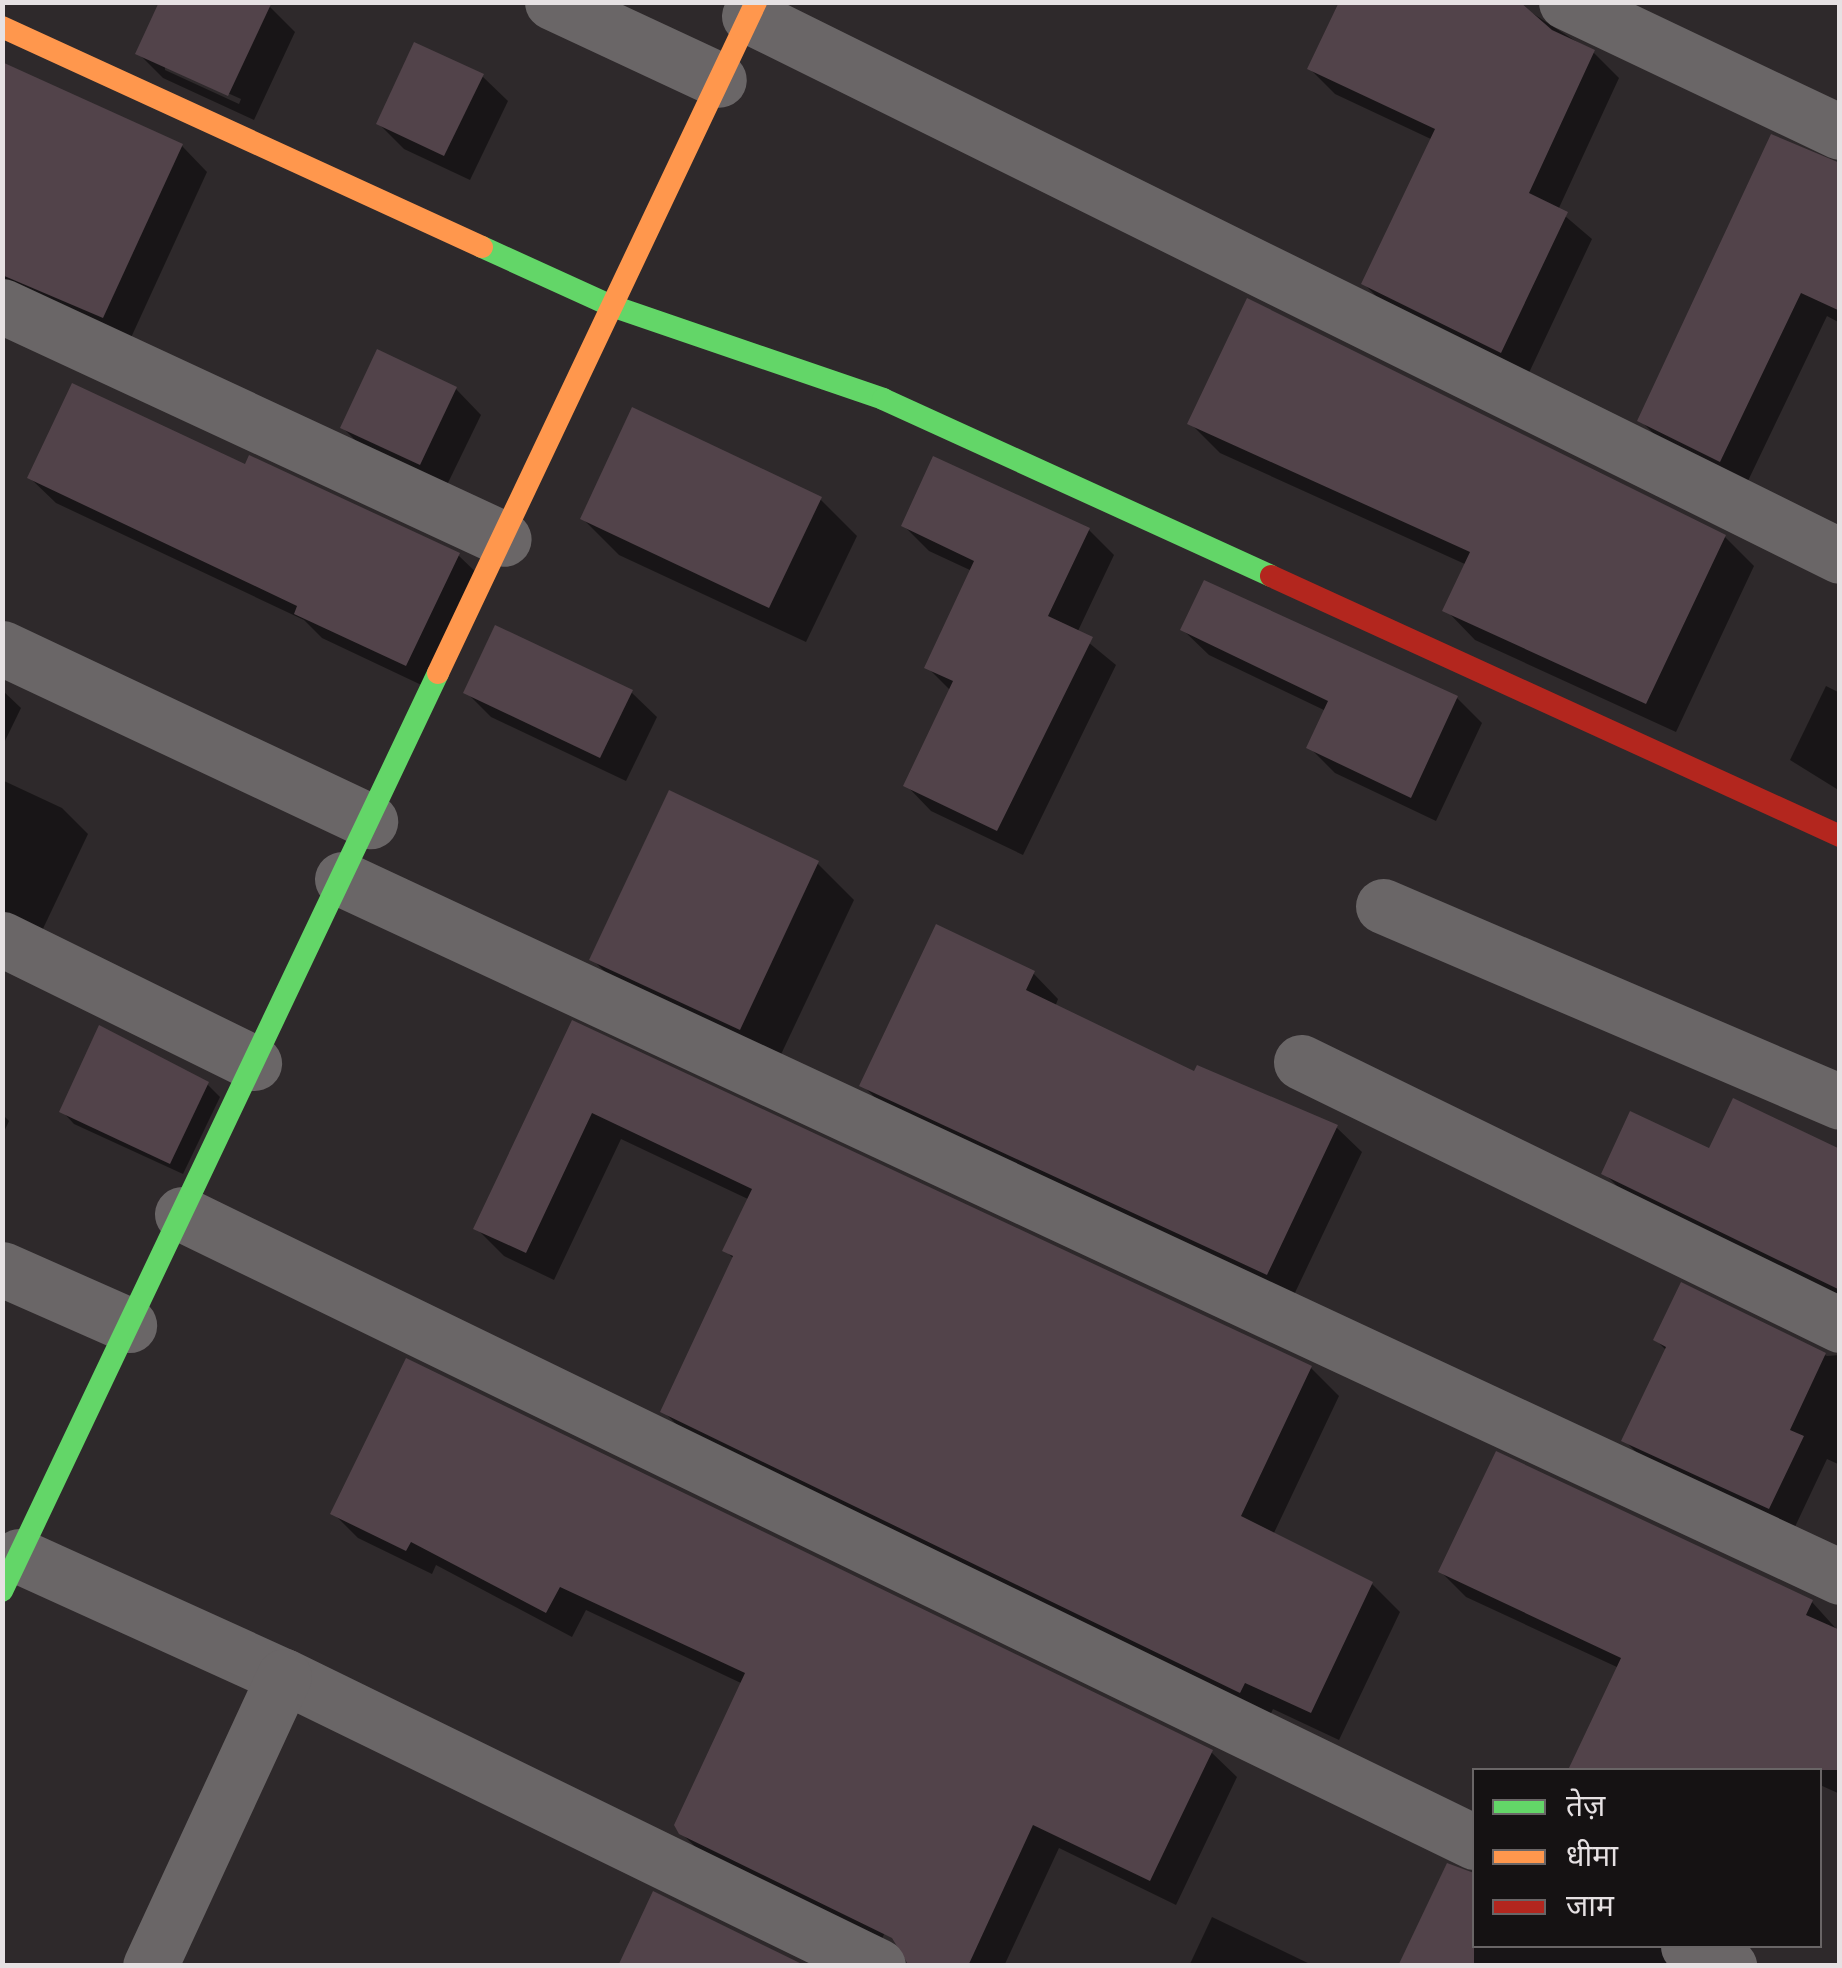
<!DOCTYPE html>
<html>
<head>
<meta charset="utf-8">
<style>
	body { margin:0 }
	#map { position:relative; width:1842px; height:1968px; overflow:hidden; background:#2e292b; font-family:"Public Sans","Noto Sans Devanagari",sans-serif }
	div>[style] { position:absolute }
	[style*='--x'] { left:calc(var(--x)*1px); top:calc(var(--y)*1px); width:calc(var(--w)*1px); rotate:calc(var(--a)*1deg) }
	.shadow>* { inset:0; background:#0007 }
	.building>* { inset:0; background:#52434a }
	.street>* { height:55px; margin:-27.5px; padding:0 27.5px; transform-origin:27.5px; border-radius:27.5px; background:#6a6667 }
	.fast>* { height:22px; margin:-11px; padding:0 11px; transform-origin:11px; border-radius:11px; background:#63d668 }
	.slow>* { height:22px; margin:-11px; padding:0 11px; transform-origin:11px; border-radius:11px; background:#ff974d }
	.jam>* { height:22px; margin:-11px; padding:0 11px; transform-origin:11px; border-radius:11px; background:#b3261e }
	span { translate:-50% -50%; white-space:nowrap; text-align:center; line-height:1.15; -webkit-text-stroke:10px #151213; paint-order:stroke }
	.frame { position:absolute; inset:0; border:5px solid #e6e1e3; pointer-events:none }
	.legend { position:absolute; left:1472px; top:1768px; width:350px; height:180px; box-sizing:border-box; background:#151213; border:2px solid #696566; margin:0; padding:12px 18px; list-style:none; font-size:30px; color:#e6e1e3 }
	.legend li { display:flex; align-items:center; gap:20px; height:50px }
	.legend b { width:50px; border:2px solid #696566 }
</style>
</head>
<body>
<div id="map">
	<div class="shadow">
		<i style="clip-path:polygon(1515px 2px,1594px 53px,1619px 78px,1558px 210px,1592px 239px,1527px 377px,1389px 309px,1364px 284px,1433px 140px,1335px 94px,1310px 69px)"></i>
		<i style="clip-path:polygon(evenodd,270px 7px,295px 32px,254px 120px,163px 78px,138px 53px,270px 7px,165px 65px,241px 99px,239px 104px,165px 70px,165px 65px)"></i>
		<i style="clip-path:polygon(2px 64px,182px 146px,207px 172px,129px 342px,2px 294px)"></i>
		<i style="clip-path:polygon(482px 76px,508px 101px,470px 180px,404px 149px,379px 124px)"></i>
		<i style="clip-path:polygon(1826px 163px,1840px 163px,1840px 323px,1827px 316px,1746px 485px,1666px 446px,1640px 420px)"></i>
		<i style="clip-path:polygon(456px 389px,481px 415px,445px 489px,368px 453px,343px 428px)"></i>
		<i style="clip-path:polygon(1190px 423px,1725px 537px,1754px 566px,1676px 732px,1475px 640px,1446px 610px,1467px 565px,1220px 453px)"></i>
		<i style="clip-path:polygon(246px 467px,458px 555px,484px 580px,432px 690px,322px 638px,304px 620px,56px 503px,30px 478px)"></i>
		<i style="clip-path:polygon(820px 499px,857px 536px,806px 642px,619px 555px,583px 519px)"></i>
		<i style="clip-path:polygon(904px 526px,1089px 530px,1114px 555px,1077px 633px,1116px 665px,1023px 855px,931px 811px,906px 785px,951px 691px,927px 667px,972px 571px,929px 551px)"></i>
		<i style="clip-path:polygon(1183px 630px,1457px 698px,1482px 723px,1436px 821px,1335px 773px,1309px 747px,1326px 711px,1209px 655px)"></i>
		<i style="clip-path:polygon(1826px 686px,1840px 693px,1840px 791px,1790px 760px)"></i>
		<i style="clip-path:polygon(2px 690px,21px 708px,2px 747px)"></i>
		<i style="clip-path:polygon(466px 692px,631px 692px,657px 717px,626px 781px,491px 717px)"></i>
		<i style="clip-path:polygon(2px 780px,62px 808px,88px 834px,40px 935px,2px 924px)"></i>
		<i style="clip-path:polygon(671px 793px,818px 864px,854px 900px,776px 1065px,629px 996px,592px 959px)"></i>
		<i style="clip-path:polygon(1033px 973px,1058px 999px,1055px 1007px,1196px 1074px,1336px 1127px,1362px 1152px,1292px 1299px,888px 1110px,862px 1085px)"></i>
		<i style="clip-path:polygon(573px 1024px,1311px 1368px,1339px 1396px,1273px 1535px,1372px 1584px,1400px 1612px,1339px 1740px,1273px 1709px,1268px 1720px,691px 1439px,663px 1411px,734px 1259px,725px 1250px,750px 1200px,621px 1139px,554px 1280px,504px 1256px,476px 1228px)"></i>
		<i style="clip-path:polygon(207px 1084px,220px 1097px,183px 1174px,74px 1124px,62px 1111px)"></i>
		<i style="clip-path:polygon(2px 1114px,9px 1121px,2px 1136px)"></i>
		<i style="clip-path:polygon(1710px 1151px,1840px 1154px,1840px 1300px,1628px 1197px,1604px 1173px)"></i>
		<i style="clip-path:polygon(1682px 1285px,1827px 1356px,1840px 1355px,1840px 1465px,1827px 1459px,1793px 1531px,1648px 1464px,1624px 1440px,1667px 1351px,1656px 1340px)"></i>
		<i style="clip-path:polygon(333px 1513px,1211px 1752px,1237px 1777px,1176px 1905px,1059px 1848px,1004px 1966px,965px 1966px,887px 1928px,880px 1943px,708px 1859px,681px 1833px,743px 1684px,586px 1610px,572px 1637px,436px 1565px,432px 1574px,358px 1538px)"></i>
		<i style="clip-path:polygon(1441px 1572px,1812px 1602px,1840px 1633px,1840px 1794px,1820px 1785px,1820px 1770px,1779px 1766px,1571px 1770px,1619px 1668px,1466px 1597px)"></i>
		<i style="clip-path:polygon(1448px 1867px,1474px 1875px,1474px 1946px,1691px 1946px,1682px 1966px,1401px 1966px)"></i>
		<i style="clip-path:polygon(1212px 1917px,1314px 1966px,1189px 1966px)"></i>
	</div>
	<div class="building">
		<i style="clip-path:polygon(159px 2px,272px 2px,228px 96px,135px 54px)"></i>
		<i style="clip-path:polygon(1339px 2px,1520px 2px,1552px 30px,1595px 50px,1529px 193px,1568px 212px,1501px 353px,1361px 284px,1435px 129px,1307px 69px)"></i>
		<i style="clip-path:polygon(414px 42px,484px 74px,444px 156px,376px 124px)"></i>
		<i style="clip-path:polygon(2px 62px,183px 144px,103px 318px,2px 275px)"></i>
		<i style="clip-path:polygon(1771px 134px,1840px 163px,1840px 311px,1801px 293px,1720px 462px,1637px 421px)"></i>
		<i style="clip-path:polygon(1247px 298px,1726px 535px,1646px 704px,1442px 611px,1470px 552px,1187px 424px)"></i>
		<i style="clip-path:polygon(377px 349px,457px 387px,420px 465px,340px 428px)"></i>
		<i style="clip-path:polygon(72px 383px,245px 464px,249px 455px,460px 553px,406px 666px,294px 614px,297px 606px,27px 478px)"></i>
		<i style="clip-path:polygon(632px 407px,822px 497px,769px 608px,580px 519px)"></i>
		<i style="clip-path:polygon(933px 456px,1090px 528px,1048px 616px,1093px 637px,997px 831px,903px 786px,953px 681px,924px 668px,974px 561px,901px 526px)"></i>
		<i style="clip-path:polygon(1204px 580px,1458px 696px,1411px 798px,1306px 748px,1328px 701px,1180px 630px)"></i>
		<i style="clip-path:polygon(495px 625px,633px 690px,600px 758px,463px 693px)"></i>
		<i style="clip-path:polygon(669px 790px,819px 861px,740px 1030px,589px 960px)"></i>
		<i style="clip-path:polygon(936px 924px,1035px 971px,1026px 990px,1194px 1071px,1197px 1065px,1338px 1125px,1267px 1275px,859px 1086px)"></i>
		<i style="clip-path:polygon(572px 1020px,1312px 1366px,1241px 1516px,1373px 1582px,1311px 1713px,1245px 1683px,1240px 1693px,660px 1412px,733px 1256px,722px 1251px,752px 1189px,592px 1113px,526px 1253px,473px 1229px)"></i>
		<i style="clip-path:polygon(99px 1025px,209px 1082px,170px 1164px,59px 1112px)"></i>
		<i style="clip-path:polygon(1733px 1098px,1840px 1149px,1840px 1290px,1601px 1174px,1630px 1111px,1709px 1148px)"></i>
		<i style="clip-path:polygon(1681px 1282px,1826px 1353px,1790px 1430px,1804px 1436px,1769px 1509px,1621px 1441px,1666px 1347px,1653px 1340px)"></i>
		<i style="clip-path:polygon(406px 1358px,1213px 1750px,1150px 1881px,1033px 1825px,968px 1966px,909px 1966px,892px 1938px,679px 1834px,674px 1825px,745px 1673px,560px 1587px,546px 1613px,411px 1542px,406px 1551px,330px 1514px)"></i>
		<i style="clip-path:polygon(1496px 1451px,1813px 1600px,1806px 1615px,1840px 1630px,1840px 1770px,1568px 1770px,1621px 1658px,1438px 1572px)"></i>
		<i style="clip-path:polygon(1447px 1863px,1474px 1873px,1474px 1966px,1398px 1966px)"></i>
		<i style="clip-path:polygon(653px 1891px,806px 1966px,618px 1966px)"></i>
	</div>
	<div class="street">
		<i style="--x:552;--y:2;--w:184;--a:25"></i>
		<i style="--x:1566;--y:2;--w:303;--a:25.4"></i>
		<i style="--x:749;--y:16;--w:1217;--a:26.33"></i>
		<i style="--x:2;--y:306;--w:553;--a:24.9"></i>
		<i style="--x:2;--y:648;--w:407;--a:25.2"></i>
		<i style="--x:342;--y:879;--w:1653;--a:24.98"></i>
		<i style="--x:1383;--y:906;--w:497;--a:23.2"></i>
		<i style="--x:2;--y:939;--w:281;--a:26.2"></i>
		<i style="--x:1301;--y:1062;--w:600;--a:26.01"></i>
		<i style="--x:182;--y:1214;--w:1437;--a:25.92"></i>
		<i style="--x:2;--y:1269;--w:139;--a:23.8"></i>
		<i style="--x:19;--y:1556;--w:291;--a:24.4"></i>
		<i style="--x:284;--y:1676;--w:661;--a:26.02"></i>
		<i style="--x:1688;--y:1946;--w:46;--a:26"></i>
		<i style="--x:150;--y:1966;--w:319;--a:-65.2"></i>
	</div>
	<div class="fast">
		<i style="--x:482;--y:247;--w:140;--a:24.5"></i>
		<i style="--x:609;--y:305;--w:290;--a:18.9"></i>
		<i style="--x:883;--y:399;--w:426;--a:24.5"></i>
		<i style="--x:2;--y:1591;--w:1016;--a:-64.59"></i>
	</div>
	<div class="slow">
		<i style="--x:2;--y:27;--w:528;--a:24.62"></i>
		<i style="--x:438;--y:673;--w:743;--a:-64.64"></i>
	</div>
	<div class="jam">
		<i style="--x:1271;--y:576;--w:626;--a:24.56"></i>
	</div>
	<div class="frame"></div>
	<ul class="legend">
	<li><b style="height:12px;background:#63d668"></b>तेज़</li>
	<li><b style="height:12px;background:#ff974d"></b>धीमा</li>
	<li><b style="height:12px;background:#b3261e"></b>जाम</li>
	</ul>
</div>
</body>
</html>
